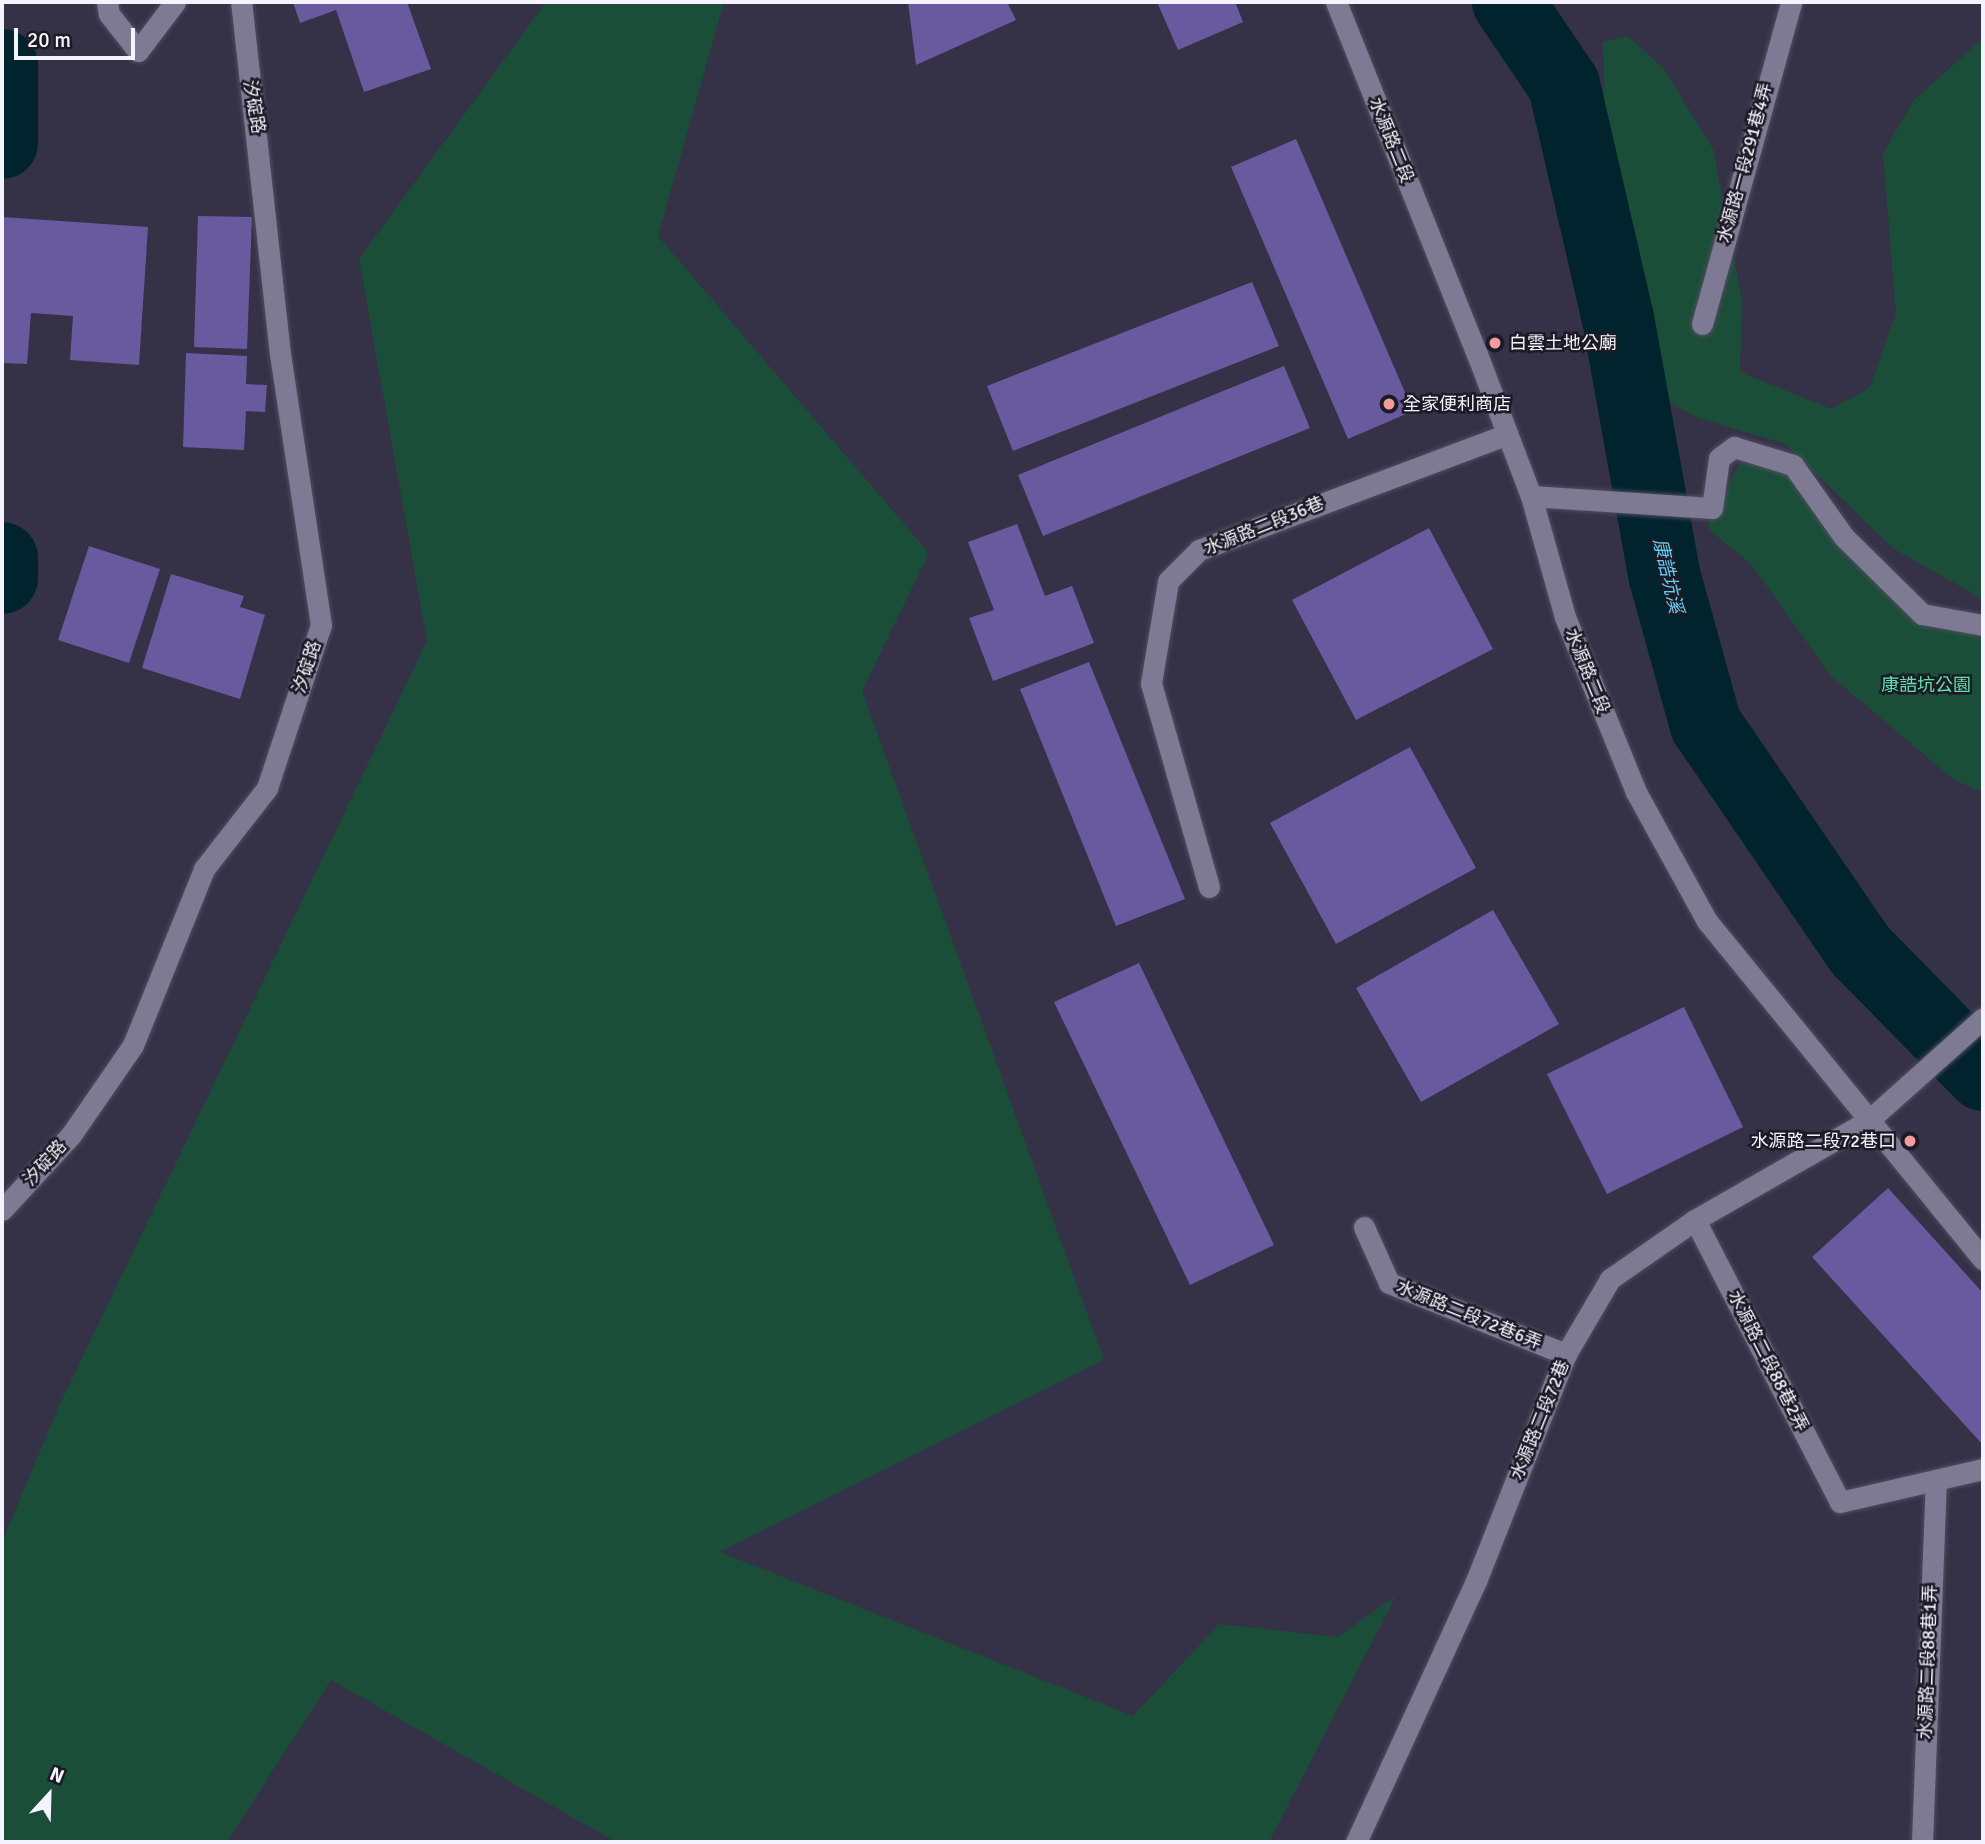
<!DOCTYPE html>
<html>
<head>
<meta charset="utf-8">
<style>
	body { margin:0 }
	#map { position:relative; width:1985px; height:1844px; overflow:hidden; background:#353147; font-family:Signika,"Noto Sans TC",sans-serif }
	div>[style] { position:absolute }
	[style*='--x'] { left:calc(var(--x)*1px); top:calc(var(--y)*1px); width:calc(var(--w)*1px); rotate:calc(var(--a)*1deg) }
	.green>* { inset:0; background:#1a4e38 }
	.river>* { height:72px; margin:-36px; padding:0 36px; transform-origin:36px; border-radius:36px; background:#01232e }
	.building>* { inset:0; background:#695aa0 }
	.roads { filter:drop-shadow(0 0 2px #504d5f) drop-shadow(0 0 2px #504d5f) }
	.minor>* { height:21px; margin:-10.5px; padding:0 10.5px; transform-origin:10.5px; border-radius:10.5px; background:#7e7a94 }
	.dots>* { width:19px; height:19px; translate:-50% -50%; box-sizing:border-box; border:4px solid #1c1a25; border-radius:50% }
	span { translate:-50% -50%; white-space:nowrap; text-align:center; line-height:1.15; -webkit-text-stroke:5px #1c1a25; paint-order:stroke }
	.street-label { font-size:18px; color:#f4f3fe }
	.poi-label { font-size:18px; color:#f4f3fe }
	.left { translate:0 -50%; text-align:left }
	.right { translate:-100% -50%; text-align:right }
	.park-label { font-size:18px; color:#61e2ab }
	.water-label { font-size:19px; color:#62cef3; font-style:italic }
	.frame { position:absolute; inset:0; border:4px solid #f4f3fe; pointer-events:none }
	.north { position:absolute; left:14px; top:1760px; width:70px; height:70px; -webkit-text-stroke:5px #1c1a25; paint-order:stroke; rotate:22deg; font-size:19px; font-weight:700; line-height:28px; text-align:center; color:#f4f3fe }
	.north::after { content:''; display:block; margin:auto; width:24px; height:32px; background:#f4f3fe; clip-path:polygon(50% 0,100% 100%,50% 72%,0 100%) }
	.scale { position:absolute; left:14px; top:28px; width:121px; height:32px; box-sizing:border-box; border:4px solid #f4f3fe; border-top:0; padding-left:9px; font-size:21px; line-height:24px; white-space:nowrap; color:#f4f3fe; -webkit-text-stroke:5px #1c1a25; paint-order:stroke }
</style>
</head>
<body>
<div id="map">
	<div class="green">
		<i style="clip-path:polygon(546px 2px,724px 2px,658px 236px,929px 553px,862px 691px,1104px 1360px,720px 1552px,1133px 1716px,1219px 1624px,1337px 1637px,1396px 1596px,1269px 1842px,616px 1842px,331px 1680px,227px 1842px,2px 1842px,2px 1542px,58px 1408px,427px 641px,359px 259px)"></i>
		<i style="clip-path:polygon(1628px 36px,1664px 69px,1713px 149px,1742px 301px,1740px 372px,1831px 409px,1870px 387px,1896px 314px,1883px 153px,1914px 100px,1983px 38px,1983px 599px,1894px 549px,1785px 444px,1695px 417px,1668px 401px,1605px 134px,1603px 42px)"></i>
		<i style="clip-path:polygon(1741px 460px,1793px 475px,1848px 553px,1935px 629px,1983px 628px,1983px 792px,1954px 780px,1831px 676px,1751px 564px,1707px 528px)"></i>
	</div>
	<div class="river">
		<i style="--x:1508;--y:2;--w:100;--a:56"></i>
		<i style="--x:1564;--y:85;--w:239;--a:77"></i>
		<i style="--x:1618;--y:318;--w:260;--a:79.8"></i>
		<i style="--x:1664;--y:574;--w:157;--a:74.5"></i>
		<i style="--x:1706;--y:725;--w:274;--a:55.6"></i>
		<i style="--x:1861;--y:951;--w:174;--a:45.5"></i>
		<i style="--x:2;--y:65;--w:78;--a:90"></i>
		<i style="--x:2;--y:558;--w:20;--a:90"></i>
	</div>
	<div class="building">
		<i style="clip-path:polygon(293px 2px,407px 2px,431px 69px,364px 92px,336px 10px,300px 23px)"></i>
		<i style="clip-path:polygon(908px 2px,1007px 2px,1016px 20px,916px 65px)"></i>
		<i style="clip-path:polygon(1157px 2px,1235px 2px,1243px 22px,1178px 50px)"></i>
		<i style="clip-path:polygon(1296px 139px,1413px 411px,1348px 439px,1231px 167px)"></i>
		<i style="clip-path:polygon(198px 216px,252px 217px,247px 349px,194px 347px)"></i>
		<i style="clip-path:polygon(2px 217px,148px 227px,139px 365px,70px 360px,73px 316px,31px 313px,27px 364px,2px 363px)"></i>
		<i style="clip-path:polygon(1252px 282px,1279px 346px,1013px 451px,987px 386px)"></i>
		<i style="clip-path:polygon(186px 353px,247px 356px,246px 384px,267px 385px,265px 412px,246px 411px,244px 450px,183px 447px)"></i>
		<i style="clip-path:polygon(1284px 366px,1310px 428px,1043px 536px,1018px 475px)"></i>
		<i style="clip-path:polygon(1017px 524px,1045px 596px,1072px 586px,1094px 643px,993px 681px,969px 618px,994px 610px,968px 542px)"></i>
		<i style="clip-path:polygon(1429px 528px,1493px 649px,1356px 720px,1292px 600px)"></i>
		<i style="clip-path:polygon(89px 546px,160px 569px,129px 663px,58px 640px)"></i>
		<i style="clip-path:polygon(171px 574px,244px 596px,240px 607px,265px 615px,240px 699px,142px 668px)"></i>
		<i style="clip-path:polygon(1089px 662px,1185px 899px,1116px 926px,1020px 689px)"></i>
		<i style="clip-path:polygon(1410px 747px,1476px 868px,1336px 944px,1270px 823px)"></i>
		<i style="clip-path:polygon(1493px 910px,1559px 1024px,1421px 1102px,1356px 988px)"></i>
		<i style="clip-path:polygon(1139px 963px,1274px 1245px,1190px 1285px,1054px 1002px)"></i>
		<i style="clip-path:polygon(1684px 1007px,1743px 1127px,1607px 1194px,1547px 1074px)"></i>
		<i style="clip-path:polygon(1888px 1188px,1983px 1293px,1983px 1445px,1812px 1257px)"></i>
	</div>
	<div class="roads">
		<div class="minor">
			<i style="--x:107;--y:2;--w:12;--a:81"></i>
			<i style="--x:109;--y:14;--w:47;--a:51.9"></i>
			<i style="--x:138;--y:51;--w:61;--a:-52.9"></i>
			<i style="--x:1336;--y:2;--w:379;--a:68.2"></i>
			<i style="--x:1477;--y:354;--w:152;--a:69.2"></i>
			<i style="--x:1531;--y:496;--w:126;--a:74.3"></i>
			<i style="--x:1565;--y:617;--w:189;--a:67.9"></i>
			<i style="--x:1636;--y:792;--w:147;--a:61.2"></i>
			<i style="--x:1707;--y:921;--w:437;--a:50.8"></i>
			<i style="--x:1702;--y:324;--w:334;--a:-74.5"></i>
			<i style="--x:1531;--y:496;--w:181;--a:3.8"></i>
			<i style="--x:1712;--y:508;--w:50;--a:-82"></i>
			<i style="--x:1719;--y:458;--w:19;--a:-36"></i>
			<i style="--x:1734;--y:447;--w:62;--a:17"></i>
			<i style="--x:1793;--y:465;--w:88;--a:54.7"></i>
			<i style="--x:1844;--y:537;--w:110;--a:44.6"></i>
			<i style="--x:1922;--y:614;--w:62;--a:10.2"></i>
			<i style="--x:1209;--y:887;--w:212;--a:-105.9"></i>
			<i style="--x:1151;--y:683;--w:103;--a:-80.5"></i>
			<i style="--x:1168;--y:581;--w:44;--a:-45"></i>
			<i style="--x:1199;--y:550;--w:329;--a:-20.6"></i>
			<i style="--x:2;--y:1210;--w:102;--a:-47.4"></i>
			<i style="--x:71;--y:1135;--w:109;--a:-55.4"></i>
			<i style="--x:133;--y:1045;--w:190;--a:-68"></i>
			<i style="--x:204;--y:869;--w:103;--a:-52.1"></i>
			<i style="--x:267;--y:788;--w:172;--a:-71.7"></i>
			<i style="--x:321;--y:625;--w:274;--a:-98.6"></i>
			<i style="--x:280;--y:354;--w:354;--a:-96.3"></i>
			<i style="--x:1695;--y:1220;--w:317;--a:62.8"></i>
			<i style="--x:1840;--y:1502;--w:147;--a:-13"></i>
			<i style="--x:1364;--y:1227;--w:61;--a:65.9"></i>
			<i style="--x:1389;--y:1283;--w:191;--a:21.9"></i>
			<i style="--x:1356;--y:1842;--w:287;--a:-65.3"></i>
			<i style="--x:1476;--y:1581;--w:244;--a:-68.4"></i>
			<i style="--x:1566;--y:1354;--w:87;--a:-59.6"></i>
			<i style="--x:1610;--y:1279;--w:103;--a:-34.8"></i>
			<i style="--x:1695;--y:1220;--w:199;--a:-29.8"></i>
			<i style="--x:1868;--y:1121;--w:154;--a:-41.8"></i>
			<i style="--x:1922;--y:1842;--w:359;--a:-87.8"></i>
		</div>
	</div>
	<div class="dots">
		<i style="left:1495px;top:343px;background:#f49b9f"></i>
		<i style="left:1389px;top:404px;background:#f49b9f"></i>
		<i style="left:1910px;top:1141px;background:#f49b9f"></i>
	</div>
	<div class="street-label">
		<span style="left:254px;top:107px;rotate:80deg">汐碇路</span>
		<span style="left:1391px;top:140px;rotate:68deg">水源路二段</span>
		<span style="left:1745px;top:163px;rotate:-75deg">水源路一段291巷4弄</span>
		<span style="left:1264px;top:526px;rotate:-22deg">水源路二段36巷</span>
		<span style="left:307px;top:667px;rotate:-72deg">汐碇路</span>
		<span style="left:1587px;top:671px;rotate:68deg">水源路二段</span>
		<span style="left:45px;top:1163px;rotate:-48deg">汐碇路</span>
		<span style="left:1469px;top:1315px;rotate:22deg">水源路二段72巷6弄</span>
		<span style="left:1768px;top:1361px;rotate:63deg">水源路二段88巷2弄</span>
		<span style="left:1540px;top:1420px;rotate:-68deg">水源路二段72巷</span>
		<span style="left:1928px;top:1662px;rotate:-88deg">水源路二段88巷1弄</span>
	</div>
	<div class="poi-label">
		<span class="left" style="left:1509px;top:343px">白雲土地公廟</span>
		<span class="left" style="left:1403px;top:404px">全家便利商店</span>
		<span class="right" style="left:1896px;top:1141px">水源路二段72巷口</span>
	</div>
	<div class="park-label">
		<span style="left:1926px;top:685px">康誥坑公園</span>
	</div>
	<div class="water-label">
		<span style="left:1667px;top:576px;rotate:77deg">康誥坑溪</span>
	</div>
	<div class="frame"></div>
	<div class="north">N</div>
	<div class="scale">20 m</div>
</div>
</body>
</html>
